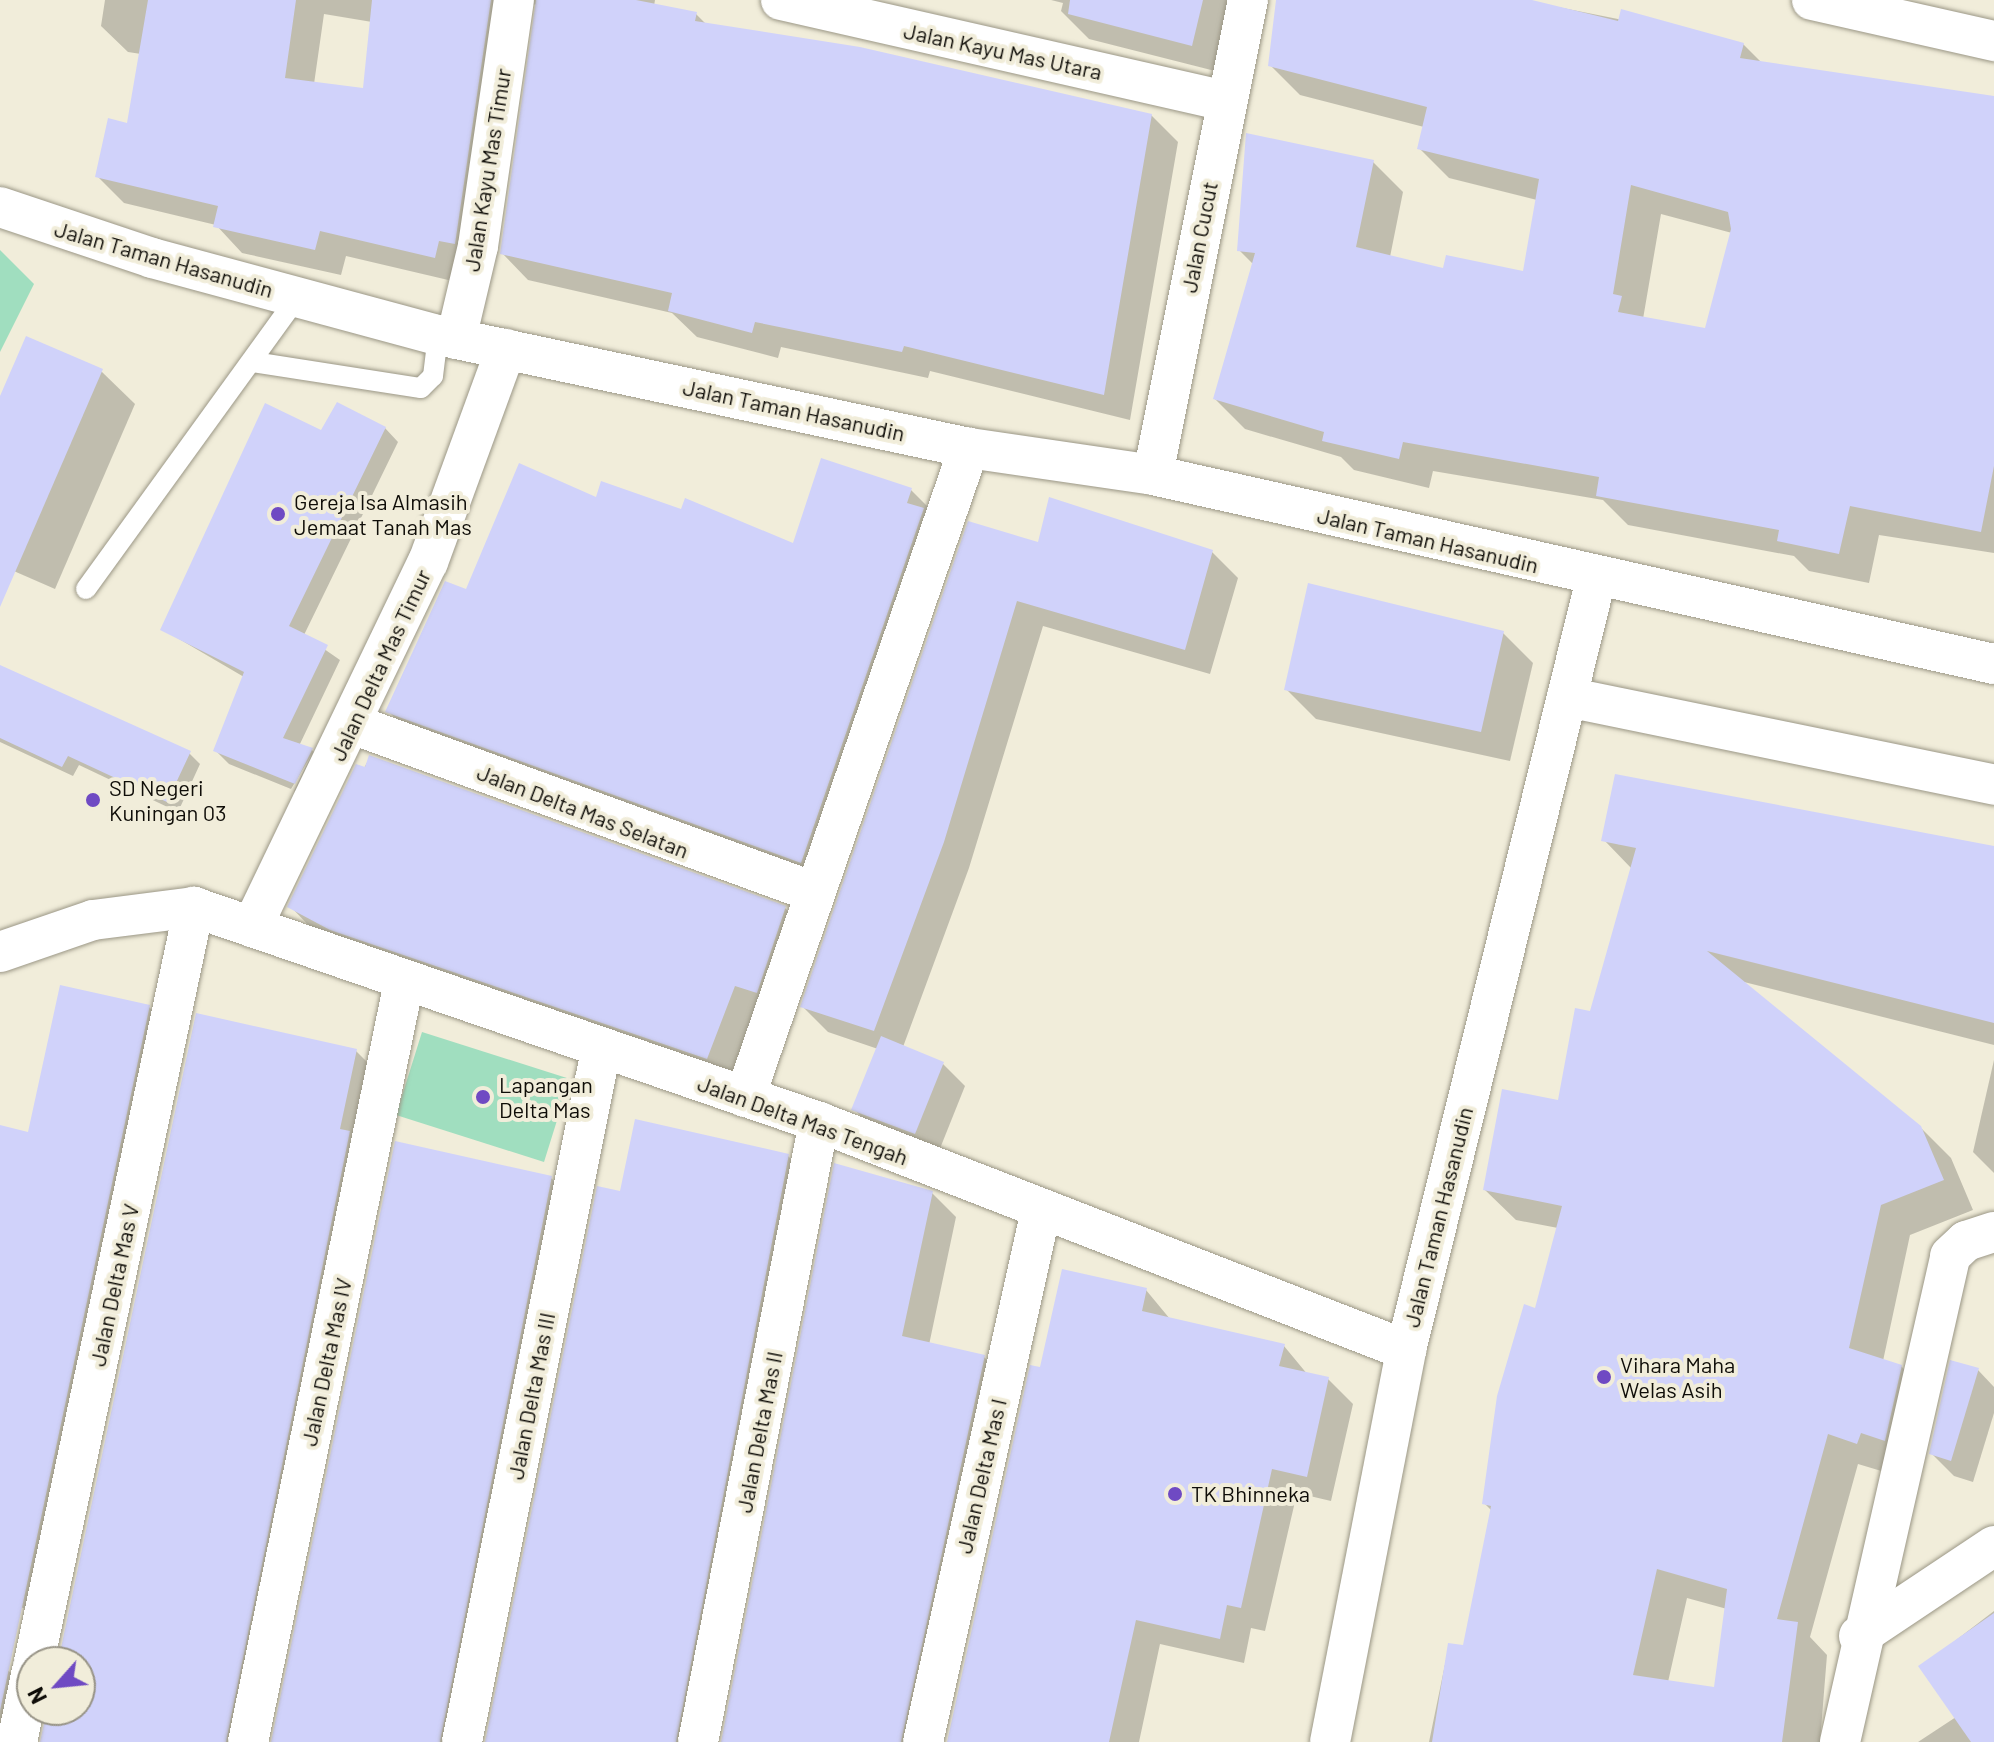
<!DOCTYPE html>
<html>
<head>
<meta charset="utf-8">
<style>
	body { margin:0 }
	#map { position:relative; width:1994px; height:1742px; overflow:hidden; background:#f1edda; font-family:Barlow,sans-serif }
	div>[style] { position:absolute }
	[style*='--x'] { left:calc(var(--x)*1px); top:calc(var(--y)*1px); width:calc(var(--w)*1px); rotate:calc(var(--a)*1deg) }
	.green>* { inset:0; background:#a0debf }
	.shadow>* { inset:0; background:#0003 }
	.building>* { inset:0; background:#d0d2fa }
	.roads { filter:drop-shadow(0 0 2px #9b9786) drop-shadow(0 0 2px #9b9786) }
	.service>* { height:20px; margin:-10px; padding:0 10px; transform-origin:10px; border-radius:10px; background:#fff }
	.minor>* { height:40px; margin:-20px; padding:0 20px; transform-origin:20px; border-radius:20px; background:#fff }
	.dots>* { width:22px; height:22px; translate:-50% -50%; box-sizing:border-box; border:4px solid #f1edda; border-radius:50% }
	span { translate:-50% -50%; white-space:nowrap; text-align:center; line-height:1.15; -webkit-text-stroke:8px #f1edda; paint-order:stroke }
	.street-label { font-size:22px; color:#0f0d08 }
	.poi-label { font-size:22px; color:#0f0d08 }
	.left { translate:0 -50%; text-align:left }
	.north { position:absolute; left:16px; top:1646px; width:80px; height:80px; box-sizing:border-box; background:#f1edda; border:2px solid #979386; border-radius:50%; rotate:243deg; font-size:22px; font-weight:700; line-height:32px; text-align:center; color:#0f0d08 }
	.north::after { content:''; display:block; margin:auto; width:28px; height:36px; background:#6f4ac3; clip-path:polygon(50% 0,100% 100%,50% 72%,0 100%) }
</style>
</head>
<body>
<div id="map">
	<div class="green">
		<i style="clip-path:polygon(0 250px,34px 284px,0 352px)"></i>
		<i style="clip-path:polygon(422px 1032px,570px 1079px,544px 1162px,396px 1115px)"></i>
	</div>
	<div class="shadow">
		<i style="clip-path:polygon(evenodd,105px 0,655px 0,654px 6px,696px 14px,707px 25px,1151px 115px,1178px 142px,1130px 420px,930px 371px,928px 378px,781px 347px,778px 358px,697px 337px,672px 313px,528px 280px,502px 253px,539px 4px,531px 5px,461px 283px,346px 256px,341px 275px,242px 253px,216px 225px,124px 203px,97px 176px,129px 125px,141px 54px,128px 52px,101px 26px,105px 0,324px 14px,372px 22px,365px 90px,314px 84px,324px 14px)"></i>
		<i style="clip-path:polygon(1051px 0,1237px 0,1219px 72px,1089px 39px,1061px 11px,1063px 3px)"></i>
		<i style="clip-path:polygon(evenodd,1281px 0,1523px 0,1743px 44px,1762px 63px,1994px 98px,1994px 553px,1879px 535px,1869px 583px,1809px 571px,1794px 556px,1628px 525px,1603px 500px,1433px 471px,1429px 488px,1354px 470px,1341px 457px,1245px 429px,1215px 399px,1254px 265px,1239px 250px,1373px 162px,1403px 192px,1390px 257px,1445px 270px,1525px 273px,1537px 200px,1449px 178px,1419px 148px,1424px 127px,1300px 95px,1270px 65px,1281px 0,1661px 214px,1732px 233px,1707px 330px,1643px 319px,1661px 214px)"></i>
		<i style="clip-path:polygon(101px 371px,135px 404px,55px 589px,0 565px,0 401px)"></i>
		<i style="clip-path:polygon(385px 428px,398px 442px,304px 635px,340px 660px,299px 746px,312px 750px,325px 764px,309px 796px,294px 791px,312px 754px,291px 789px,229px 764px,215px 750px,244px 677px,162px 629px,322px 433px)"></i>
		<i style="clip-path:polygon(911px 490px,936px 515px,827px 887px,413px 736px,388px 711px,467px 591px,597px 499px,682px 512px,794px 546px)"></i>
		<i style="clip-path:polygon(1039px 544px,1212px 552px,1238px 578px,1210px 674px,1043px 626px,969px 868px,903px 1047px,943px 1064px,965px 1086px,937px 1156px,876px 1132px,854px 1109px,878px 1049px,828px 1032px,803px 1007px)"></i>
		<i style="clip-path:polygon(1503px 633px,1533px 663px,1510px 761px,1316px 719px,1286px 689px)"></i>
		<i style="clip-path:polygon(0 666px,189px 753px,200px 764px,178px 812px,79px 765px,73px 776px,0 742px)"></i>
		<i style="clip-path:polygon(370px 757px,785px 908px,808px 931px,729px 1080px,312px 929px,290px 906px)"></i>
		<i style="clip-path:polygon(evenodd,1604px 840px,1994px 849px,1994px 1045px,1740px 981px,1920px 1127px,1951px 1158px,1973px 1210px,1910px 1235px,1883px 1361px,1901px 1366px,1931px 1397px,1888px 1473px,1858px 1464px,1810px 1637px,1827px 1655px,1820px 1742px,1429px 1742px,1449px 1645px,1465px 1648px,1492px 1511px,1484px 1503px,1558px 1228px,1516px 1220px,1485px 1190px,1560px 1103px,1592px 1013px,1632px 869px,1604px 840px,1687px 1598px,1727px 1609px,1716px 1690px,1668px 1682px,1687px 1598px)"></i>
		<i style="clip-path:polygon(149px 1007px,171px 1029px,47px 1613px,0 1603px,0 1127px,30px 1134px)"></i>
		<i style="clip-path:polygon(356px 1051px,381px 1076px,254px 1742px,43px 1742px,49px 1710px,80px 1710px,75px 1662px)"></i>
		<i style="clip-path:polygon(1994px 1060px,1994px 1173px,1973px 1152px)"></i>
		<i style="clip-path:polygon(788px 1156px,813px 1181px,703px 1742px,487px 1742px,621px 1194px)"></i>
		<i style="clip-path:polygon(551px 1178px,576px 1202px,468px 1742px,274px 1742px)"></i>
		<i style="clip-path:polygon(932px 1193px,956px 1217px,929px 1345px,984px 1357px,1009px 1382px,929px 1742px,723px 1742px)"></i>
		<i style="clip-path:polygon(1146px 1290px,1170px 1319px,1284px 1346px,1308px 1375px,1328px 1379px,1353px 1404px,1331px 1501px,1297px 1493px,1265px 1631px,1251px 1628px,1244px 1663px,1160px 1644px,1139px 1742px,949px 1742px,1042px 1370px)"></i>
		<i style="clip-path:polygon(1978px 1370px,1994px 1387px,1994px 1413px,1973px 1482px,1954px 1476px,1931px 1453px)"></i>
		<i style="clip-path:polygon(1994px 1611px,1994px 1742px,1918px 1742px,1956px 1717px,1921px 1667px)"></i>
		<i style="clip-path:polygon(0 1664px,32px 1690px,0 1742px)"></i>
	</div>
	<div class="building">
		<i style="clip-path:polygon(148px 0,296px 0,285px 78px,363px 88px,372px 0,491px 0,455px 244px,439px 241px,435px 258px,320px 231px,315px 250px,213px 227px,218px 206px,95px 177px,108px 118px,127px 123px)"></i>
		<i style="clip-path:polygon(536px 0,636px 0,697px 12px,695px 21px,860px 47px,1152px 114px,1104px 395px,904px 346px,902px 352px,755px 322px,752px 333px,668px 311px,672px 293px,500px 254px)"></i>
		<i style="clip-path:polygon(1070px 0,1203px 0,1192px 46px,1068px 14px)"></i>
		<i style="clip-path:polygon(evenodd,1276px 0,1532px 0,1618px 21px,1621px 9px,1744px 43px,1740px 58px,1994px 96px,1994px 466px,1981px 532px,1850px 506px,1839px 554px,1777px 541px,1779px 530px,1596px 496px,1599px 477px,1403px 442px,1399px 459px,1322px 441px,1324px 432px,1213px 399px,1255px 253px,1237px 251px,1246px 133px,1374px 160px,1356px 247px,1443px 268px,1446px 255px,1523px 271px,1539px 179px,1417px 149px,1427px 107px,1268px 66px,1276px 0,1631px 185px,1728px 212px,1731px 229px,1705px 328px,1618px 312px,1622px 296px,1613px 294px,1631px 185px)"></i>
		<i style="clip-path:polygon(26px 336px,103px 369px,0 607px,0 396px)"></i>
		<i style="clip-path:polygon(337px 402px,386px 427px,289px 626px,328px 645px,283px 738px,313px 748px,295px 784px,213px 751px,244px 672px,160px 630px,265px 403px,321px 430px)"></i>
		<i style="clip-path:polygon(821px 458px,912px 488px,907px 503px,924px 508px,801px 863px,385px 712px,445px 581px,466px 589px,519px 463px,596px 497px,601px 481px,681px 509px,685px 498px,793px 543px)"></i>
		<i style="clip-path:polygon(1049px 497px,1213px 550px,1185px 650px,1017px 601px,944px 842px,874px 1031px,800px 1007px,968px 521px,1038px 542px)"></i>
		<i style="clip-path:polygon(1308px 583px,1504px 631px,1481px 732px,1284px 690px)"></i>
		<i style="clip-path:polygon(0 665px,191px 751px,167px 802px,68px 756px,62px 767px,0 738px)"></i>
		<i style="clip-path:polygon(369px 755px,786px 906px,757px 993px,735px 986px,707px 1059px,330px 930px,287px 907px,356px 764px,365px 767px)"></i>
		<i style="clip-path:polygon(evenodd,1615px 774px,1994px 846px,1994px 1023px,1707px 951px,1921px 1126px,1944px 1180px,1881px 1205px,1849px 1348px,1902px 1365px,1885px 1441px,1861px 1433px,1857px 1444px,1828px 1434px,1777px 1619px,1798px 1622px,1782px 1742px,1432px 1742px,1448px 1643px,1463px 1645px,1491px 1506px,1482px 1504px,1497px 1396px,1524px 1304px,1535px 1308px,1562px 1206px,1483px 1190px,1502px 1089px,1558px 1100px,1575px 1008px,1590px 1011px,1636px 848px,1601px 841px,1615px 774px,1657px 1569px,1727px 1589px,1714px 1687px,1633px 1675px,1657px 1569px)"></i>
		<i style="clip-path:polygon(60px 985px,150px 1005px,0 1711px,0 1125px,28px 1132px)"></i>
		<i style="clip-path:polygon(196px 1013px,357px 1049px,340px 1129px,350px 1131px,226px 1742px,40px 1742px,47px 1710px,80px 1710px,80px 1662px,58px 1662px)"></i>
		<i style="clip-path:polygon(881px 1036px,944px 1062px,915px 1134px,851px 1110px)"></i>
		<i style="clip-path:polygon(635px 1119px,789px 1154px,676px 1742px,485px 1742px,597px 1186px,620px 1191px)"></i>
		<i style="clip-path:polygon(395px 1141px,552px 1176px,440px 1742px,271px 1742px)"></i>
		<i style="clip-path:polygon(834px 1163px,933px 1191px,902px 1336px,985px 1355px,901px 1742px,721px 1742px)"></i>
		<i style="clip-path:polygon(1062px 1269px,1147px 1288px,1142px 1311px,1285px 1344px,1279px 1366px,1329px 1377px,1307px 1477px,1272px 1469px,1241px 1608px,1227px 1605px,1220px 1639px,1136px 1620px,1109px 1742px,947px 1742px,1030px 1365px,1040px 1367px)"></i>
		<i style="clip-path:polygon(1950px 1360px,1979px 1368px,1951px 1461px,1929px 1454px)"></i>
		<i style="clip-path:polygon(1994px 1613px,1994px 1742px,1971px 1742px,1918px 1666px)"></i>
	</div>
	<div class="roads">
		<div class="service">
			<i style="--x:253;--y:362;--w:170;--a:8.8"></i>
			<i style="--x:421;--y:388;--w:17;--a:-45"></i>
			<i style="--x:433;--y:376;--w:41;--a:-83"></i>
			<i style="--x:86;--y:589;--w:360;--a:-54.1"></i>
		</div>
		<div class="minor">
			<i style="--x:781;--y:0;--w:455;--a:12.8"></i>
			<i style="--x:1812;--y:0;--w:187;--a:12.7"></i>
			<i style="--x:0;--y:207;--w:160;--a:18.5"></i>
			<i style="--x:152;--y:258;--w:296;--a:15.1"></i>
			<i style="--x:438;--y:335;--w:543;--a:12.01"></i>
			<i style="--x:969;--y:448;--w:186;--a:8.3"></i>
			<i style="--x:1153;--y:475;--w:862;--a:12.67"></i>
			<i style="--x:456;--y:339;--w:96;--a:-76.7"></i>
			<i style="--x:478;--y:246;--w:249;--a:-81.7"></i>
			<i style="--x:1153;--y:475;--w:484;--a:-78.7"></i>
			<i style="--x:1567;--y:697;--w:436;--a:11.6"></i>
			<i style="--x:355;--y:725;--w:488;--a:20"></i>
			<i style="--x:252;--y:927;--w:405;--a:-64.3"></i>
			<i style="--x:428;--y:562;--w:227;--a:-69.9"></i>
			<i style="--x:0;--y:952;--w:98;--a:-19"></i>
			<i style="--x:93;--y:920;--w:102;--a:-7.3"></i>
			<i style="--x:194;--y:907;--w:661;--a:18.98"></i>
			<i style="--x:819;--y:1122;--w:630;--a:21.23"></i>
			<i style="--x:745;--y:1097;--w:687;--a:-70.96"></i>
			<i style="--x:1859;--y:1636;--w:162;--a:-33.7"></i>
			<i style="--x:34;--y:1662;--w:772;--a:-78.03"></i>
			<i style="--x:17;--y:1742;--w:74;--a:-78.2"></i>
			<i style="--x:248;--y:1742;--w:776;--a:-78.4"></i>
			<i style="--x:462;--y:1742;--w:706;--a:-78.64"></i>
			<i style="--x:698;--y:1742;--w:632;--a:-78.96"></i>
			<i style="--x:923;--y:1742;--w:545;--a:-77.49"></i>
			<i style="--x:1330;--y:1742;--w:399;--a:-79"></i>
			<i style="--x:1406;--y:1350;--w:794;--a:-76.16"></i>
			<i style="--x:1840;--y:1742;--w:498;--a:-77.2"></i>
			<i style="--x:1950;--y:1256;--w:22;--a:-43"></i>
			<i style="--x:1966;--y:1241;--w:29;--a:-18"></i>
		</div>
	</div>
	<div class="dots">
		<i style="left:278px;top:514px;background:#6f4ac3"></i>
		<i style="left:93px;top:800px;background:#6f4ac3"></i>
		<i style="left:483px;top:1097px;background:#6f4ac3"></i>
		<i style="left:1604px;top:1377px;background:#6f4ac3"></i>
		<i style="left:1175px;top:1494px;background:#6f4ac3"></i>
	</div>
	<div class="street-label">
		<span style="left:1003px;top:51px;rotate:12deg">Jalan Kayu Mas Utara</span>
		<span style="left:487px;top:170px;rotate:-81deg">Jalan Kayu Mas Timur</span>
		<span style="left:1199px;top:237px;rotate:-79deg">Jalan Cucut</span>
		<span style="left:164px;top:259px;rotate:16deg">Jalan Taman Hasanudin</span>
		<span style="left:794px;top:410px;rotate:12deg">Jalan Taman Hasanudin</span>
		<span style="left:1428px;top:540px;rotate:13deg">Jalan Taman Hasanudin</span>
		<span style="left:380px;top:665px;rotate:-65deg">Jalan Delta Mas Timur</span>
		<span style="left:583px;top:811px;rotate:21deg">Jalan Delta Mas Selatan</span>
		<span style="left:803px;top:1120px;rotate:20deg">Jalan Delta Mas Tengah</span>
		<span style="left:1438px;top:1217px;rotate:-76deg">Jalan Taman Hasanudin</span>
		<span style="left:114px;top:1285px;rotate:-78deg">Jalan Delta Mas V</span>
		<span style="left:326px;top:1362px;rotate:-78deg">Jalan Delta Mas IV</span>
		<span style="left:531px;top:1396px;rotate:-79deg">Jalan Delta Mas III</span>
		<span style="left:759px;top:1432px;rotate:-79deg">Jalan Delta Mas II</span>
		<span style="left:981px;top:1476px;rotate:-77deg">Jalan Delta Mas I</span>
	</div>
	<div class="poi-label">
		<span class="left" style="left:294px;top:514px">Gereja Isa Almasih<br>Jemaat Tanah Mas</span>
		<span class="left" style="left:109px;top:800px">SD Negeri<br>Kuningan 03</span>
		<span class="left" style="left:499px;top:1097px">Lapangan<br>Delta Mas</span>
		<span class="left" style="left:1620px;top:1377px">Vihara Maha<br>Welas Asih</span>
		<span class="left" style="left:1191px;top:1494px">TK Bhinneka</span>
	</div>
	<div class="north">N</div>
</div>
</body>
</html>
